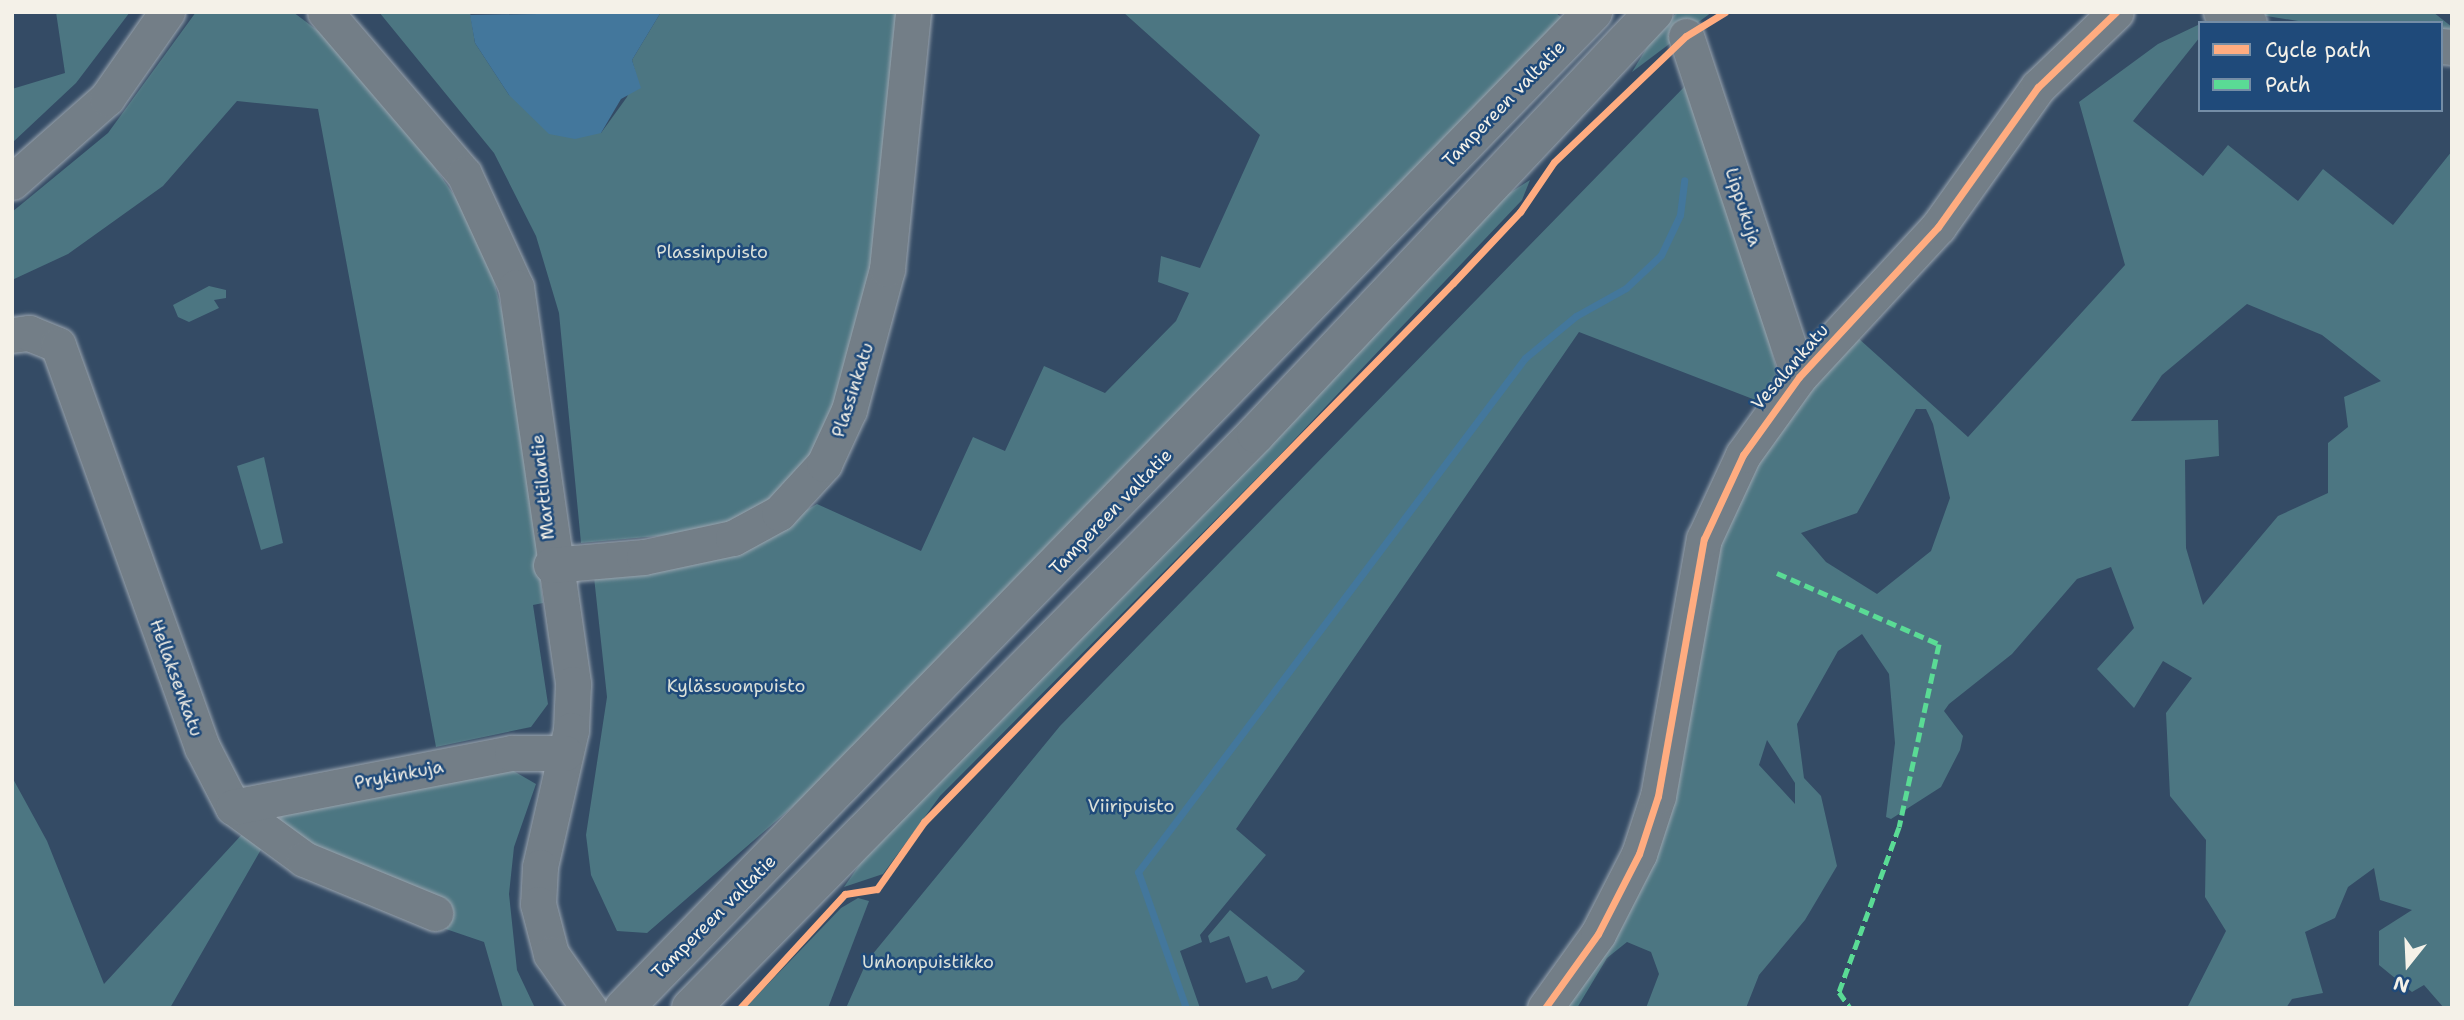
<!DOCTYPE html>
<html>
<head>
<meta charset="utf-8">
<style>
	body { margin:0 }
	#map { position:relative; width:2464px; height:1020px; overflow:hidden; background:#344b65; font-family:"Shantell Sans",sans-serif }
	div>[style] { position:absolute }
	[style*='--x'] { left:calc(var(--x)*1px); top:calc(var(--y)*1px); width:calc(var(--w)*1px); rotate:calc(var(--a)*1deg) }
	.green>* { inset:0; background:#4c7682 }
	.water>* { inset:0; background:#43779c }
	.stream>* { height:7px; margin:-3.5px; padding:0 3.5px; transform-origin:3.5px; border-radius:3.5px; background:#43779c }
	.roads { filter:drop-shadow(0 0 2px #9ba5af) drop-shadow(0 0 2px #9ba5af) }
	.minor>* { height:35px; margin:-17.5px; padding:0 17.5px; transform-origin:17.5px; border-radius:17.5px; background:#737e87 }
	.highway>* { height:38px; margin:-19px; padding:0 19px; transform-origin:19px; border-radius:19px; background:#737e87 }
	.quiet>* { height:5px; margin-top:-2.5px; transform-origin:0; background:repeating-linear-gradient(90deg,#5adb95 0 10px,transparent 0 15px) }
	.cycleway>* { height:7px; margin:-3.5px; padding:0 3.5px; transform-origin:3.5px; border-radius:3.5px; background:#ffac80 }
	span { translate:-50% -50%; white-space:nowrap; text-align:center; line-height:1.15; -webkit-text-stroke:5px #1f4a7a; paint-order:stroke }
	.street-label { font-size:18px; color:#f4f1e8 }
	.park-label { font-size:18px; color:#dbe0d9 }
	.frame { position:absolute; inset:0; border:14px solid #f4f1e8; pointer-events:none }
	.legend { position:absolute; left:2198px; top:21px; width:245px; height:91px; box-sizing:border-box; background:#1f4a7a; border:2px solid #748da6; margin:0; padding:9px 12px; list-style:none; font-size:21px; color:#f4f1e8 }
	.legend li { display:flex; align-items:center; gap:14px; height:35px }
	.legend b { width:35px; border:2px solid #748da6 }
	.north { position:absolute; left:2373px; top:929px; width:70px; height:70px; -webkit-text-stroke:5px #1f4a7a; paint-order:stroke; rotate:198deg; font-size:19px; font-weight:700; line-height:28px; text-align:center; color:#f4f1e8 }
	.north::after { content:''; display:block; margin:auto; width:24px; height:32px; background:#f4f1e8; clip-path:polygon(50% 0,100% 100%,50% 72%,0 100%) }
</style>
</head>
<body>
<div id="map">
	<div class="green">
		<i style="clip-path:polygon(56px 12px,130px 12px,76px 83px,12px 143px,12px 89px,65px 73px)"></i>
		<i style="clip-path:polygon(196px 12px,293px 12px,321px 33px,425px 153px,465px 211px,493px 277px,514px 357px,543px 603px,533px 605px,548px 704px,531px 727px,436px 747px,318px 109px,237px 101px,163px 186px,68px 254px,12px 280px,12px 212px,108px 133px)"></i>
		<i style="clip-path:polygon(379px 12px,470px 12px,475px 43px,509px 95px,601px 133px,627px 97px,636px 75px,632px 60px,661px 12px,902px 12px,865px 319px,815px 461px,736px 529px,581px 543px,559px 313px,536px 236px,494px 153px)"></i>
		<i style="clip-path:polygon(1123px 12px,1555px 12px,1567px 22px,827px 777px,647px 933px,617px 931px,591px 875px,586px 835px,607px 697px,594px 577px,727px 556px,817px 504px,921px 551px,973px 437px,1005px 451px,1044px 366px,1105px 393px,1176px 321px,1189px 293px,1158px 282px,1161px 256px,1200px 268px,1260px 135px)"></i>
		<i style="clip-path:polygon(1677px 12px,1712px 12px,1632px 72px,1649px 44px)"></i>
		<i style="clip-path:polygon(2242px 12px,2433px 12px,2452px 27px,2452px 39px,2441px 40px,2441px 23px,2310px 23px)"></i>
		<i style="clip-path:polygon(evenodd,2200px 24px,2200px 37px,2133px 121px,2203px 176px,2228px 145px,2298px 201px,2323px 169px,2393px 225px,2452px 151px,2452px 1008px,2444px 1008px,2424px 985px,2412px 992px,2379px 965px,2379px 931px,2412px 910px,2380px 900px,2374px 868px,2348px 887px,2335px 918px,2305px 932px,2323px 993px,2292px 999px,2286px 1008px,2187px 1008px,2226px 931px,2205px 897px,2206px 840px,2170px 796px,2166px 713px,2192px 678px,2163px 661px,2134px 708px,2097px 669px,2134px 628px,2111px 567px,2077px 579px,2012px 654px,1949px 704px,1944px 711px,1963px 736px,1960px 750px,1941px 787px,1891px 819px,1886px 817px,1895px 743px,1889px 674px,1862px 634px,1838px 651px,1797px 724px,1804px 778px,1821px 796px,1837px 866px,1805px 920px,1759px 975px,1746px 1008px,1646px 1008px,1659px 974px,1651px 952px,1627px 942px,1607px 958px,1577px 1008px,1558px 1008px,1604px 940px,1716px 545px,1759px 448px,1858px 338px,1968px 437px,2125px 265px,2079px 102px,2158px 44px,2200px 24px,2247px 304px,2322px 335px,2381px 381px,2344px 397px,2348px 427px,2328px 443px,2328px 493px,2278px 516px,2203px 605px,2186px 548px,2185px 460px,2219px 456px,2218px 420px,2131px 421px,2162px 375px,2247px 304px,2200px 24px,1916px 409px,1926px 409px,1933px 424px,1950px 498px,1931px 551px,1877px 594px,1826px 562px,1801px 533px,1857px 513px,1916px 409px,2200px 24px,1767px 740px,1795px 783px,1795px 804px,1759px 765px,1767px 740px)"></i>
		<i style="clip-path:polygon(1689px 82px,1720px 162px,1776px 367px,1775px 382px,1758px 401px,1579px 332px,1236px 829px,1266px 855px,1200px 935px,1202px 942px,1180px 951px,1200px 1008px,846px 1008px,867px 961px,1060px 726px)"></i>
		<i style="clip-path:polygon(1530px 180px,1522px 200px,1276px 459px,940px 796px,883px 874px,844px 887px,866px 855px,1508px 194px)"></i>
		<i style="clip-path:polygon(209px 286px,226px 290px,226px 298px,214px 300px,219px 308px,189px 322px,178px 317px,173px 305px)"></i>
		<i style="clip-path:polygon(264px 457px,283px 543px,261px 550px,237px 466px)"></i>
		<i style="clip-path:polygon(505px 766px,536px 784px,514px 847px,509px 894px,517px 970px,535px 1008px,503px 1008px,484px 942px,437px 926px,279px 828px,281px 813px)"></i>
		<i style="clip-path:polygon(12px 777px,47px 841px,104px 984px,246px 830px,263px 846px,170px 1008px,12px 1008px)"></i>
		<i style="clip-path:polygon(858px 898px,869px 901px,828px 1008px,745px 1008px,841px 908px)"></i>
		<i style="clip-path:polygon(1230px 910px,1305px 971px,1297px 980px,1272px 989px,1267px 976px,1246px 983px,1229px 936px,1210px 943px,1208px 936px)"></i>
	</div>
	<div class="water">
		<i style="clip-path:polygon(661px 12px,632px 60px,641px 88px,621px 99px,601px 133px,575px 139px,549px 134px,509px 95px,475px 43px,470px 15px)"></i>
	</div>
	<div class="stream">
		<i style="--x:1186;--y:1008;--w:144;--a:-109.4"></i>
		<i style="--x:1138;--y:872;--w:643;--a:-53.02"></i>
		<i style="--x:1525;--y:358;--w:66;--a:-39.5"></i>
		<i style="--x:1576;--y:316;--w:57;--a:-29.2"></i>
		<i style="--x:1626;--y:288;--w:48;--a:-43.3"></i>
		<i style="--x:1661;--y:255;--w:44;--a:-64.6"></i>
		<i style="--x:1680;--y:215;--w:35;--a:-83"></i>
	</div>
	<div class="roads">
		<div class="minor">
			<i style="--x:325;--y:12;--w:213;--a:49.4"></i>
			<i style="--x:464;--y:174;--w:124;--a:65.3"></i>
			<i style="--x:516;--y:287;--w:401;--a:81.8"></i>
			<i style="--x:573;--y:684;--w:46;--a:92.5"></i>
			<i style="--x:571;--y:730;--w:140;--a:102.8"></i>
			<i style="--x:540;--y:867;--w:37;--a:93"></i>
			<i style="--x:538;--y:904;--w:52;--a:75.4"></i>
			<i style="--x:551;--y:954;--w:66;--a:54.9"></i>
			<i style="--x:2221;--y:12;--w:30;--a:21"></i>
			<i style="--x:1686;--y:36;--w:359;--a:71.7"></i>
			<i style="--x:2441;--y:46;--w:11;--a:5"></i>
			<i style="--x:12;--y:182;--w:127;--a:-41.5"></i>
			<i style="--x:107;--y:98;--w:105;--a:-55.1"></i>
			<i style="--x:12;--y:335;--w:17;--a:-7"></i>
			<i style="--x:29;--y:333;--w:31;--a:22"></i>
			<i style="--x:58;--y:345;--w:427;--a:70.3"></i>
			<i style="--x:202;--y:747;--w:68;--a:62.7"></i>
			<i style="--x:233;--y:807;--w:88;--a:36.2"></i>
			<i style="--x:304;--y:859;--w:142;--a:22.4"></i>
			<i style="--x:551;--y:565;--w:93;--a:-4.9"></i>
			<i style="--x:644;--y:557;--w:91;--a:-12.1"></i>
			<i style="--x:733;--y:538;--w:52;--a:-28.5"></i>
			<i style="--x:779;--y:513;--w:67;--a:-47.4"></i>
			<i style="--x:824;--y:464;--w:60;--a:-65.2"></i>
			<i style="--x:849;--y:410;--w:146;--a:-74.9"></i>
			<i style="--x:887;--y:269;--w:258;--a:-84.2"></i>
			<i style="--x:233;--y:807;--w:284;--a:-11"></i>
			<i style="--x:512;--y:753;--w:53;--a:0"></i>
			<i style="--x:1545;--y:1008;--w:91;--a:-54.4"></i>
			<i style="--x:1598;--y:934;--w:90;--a:-62.9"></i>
			<i style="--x:1639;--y:854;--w:61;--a:-71.9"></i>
			<i style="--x:1658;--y:796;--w:261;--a:-79.9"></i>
			<i style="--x:1704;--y:539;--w:93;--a:-65.1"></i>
			<i style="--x:1743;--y:455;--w:96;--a:-54.3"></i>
			<i style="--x:1799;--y:377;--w:205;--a:-47.2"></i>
			<i style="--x:1938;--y:227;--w:172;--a:-54.5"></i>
			<i style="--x:2038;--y:87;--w:108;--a:-43.9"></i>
		</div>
		<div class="highway">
			<i style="--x:624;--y:1008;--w:1390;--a:-45.79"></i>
			<i style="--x:691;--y:1008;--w:805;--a:-45.45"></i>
			<i style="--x:1256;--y:434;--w:580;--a:-46.68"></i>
		</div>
	</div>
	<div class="quiet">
		<i style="--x:1777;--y:573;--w:177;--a:23.7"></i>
		<i style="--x:1939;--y:644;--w:187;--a:102.3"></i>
		<i style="--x:1899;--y:827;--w:176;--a:110"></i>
		<i style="--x:1839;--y:992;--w:19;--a:55"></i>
	</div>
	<div class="cycleway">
		<i style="--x:740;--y:1008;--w:155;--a:-47.4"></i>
		<i style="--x:845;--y:894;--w:32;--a:-9"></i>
		<i style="--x:877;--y:889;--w:82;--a:-55"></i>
		<i style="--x:924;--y:822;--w:755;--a:-45.54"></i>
		<i style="--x:1453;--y:283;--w:98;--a:-46.7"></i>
		<i style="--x:1520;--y:212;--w:60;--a:-55.8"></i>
		<i style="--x:1554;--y:162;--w:182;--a:-43.7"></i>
		<i style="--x:1686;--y:36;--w:46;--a:-31.6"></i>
		<i style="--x:1545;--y:1008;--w:91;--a:-54.4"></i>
		<i style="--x:1598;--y:934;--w:90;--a:-62.9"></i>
		<i style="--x:1639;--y:854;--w:61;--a:-71.9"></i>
		<i style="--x:1658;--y:796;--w:261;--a:-79.9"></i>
		<i style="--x:1704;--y:539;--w:93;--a:-65.1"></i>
		<i style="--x:1743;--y:455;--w:96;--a:-54.3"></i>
		<i style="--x:1799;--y:377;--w:205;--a:-47.2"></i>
		<i style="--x:1938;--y:227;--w:172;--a:-54.5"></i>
		<i style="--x:2038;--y:87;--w:108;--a:-43.9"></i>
	</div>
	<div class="street-label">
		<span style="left:1504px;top:104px;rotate:-46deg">Tampereen valtatie</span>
		<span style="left:1743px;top:207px;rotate:72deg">Lippukuja</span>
		<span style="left:1790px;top:367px;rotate:-49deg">Vesalankatu</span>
		<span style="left:853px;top:390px;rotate:-72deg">Plassinkatu</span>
		<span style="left:543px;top:487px;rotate:-96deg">Marttilantie</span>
		<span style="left:1111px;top:512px;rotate:-46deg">Tampereen valtatie</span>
		<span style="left:176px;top:678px;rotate:70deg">Hellaksenkatu</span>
		<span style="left:399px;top:775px;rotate:-11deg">Prykinkuja</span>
		<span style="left:714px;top:917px;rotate:-45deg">Tampereen valtatie</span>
	</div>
	<div class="park-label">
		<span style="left:712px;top:252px">Plassinpuisto</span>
		<span style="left:736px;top:686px">Kylässuonpuisto</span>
		<span style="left:1131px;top:806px">Viiripuisto</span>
		<span style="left:928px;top:962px">Unhonpuistikko</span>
	</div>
	<div class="frame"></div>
	<ul class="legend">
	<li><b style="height:9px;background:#ffac80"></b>Cycle path</li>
	<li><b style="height:9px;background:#5adb95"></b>Path</li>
	</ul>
	<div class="north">N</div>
</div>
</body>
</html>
